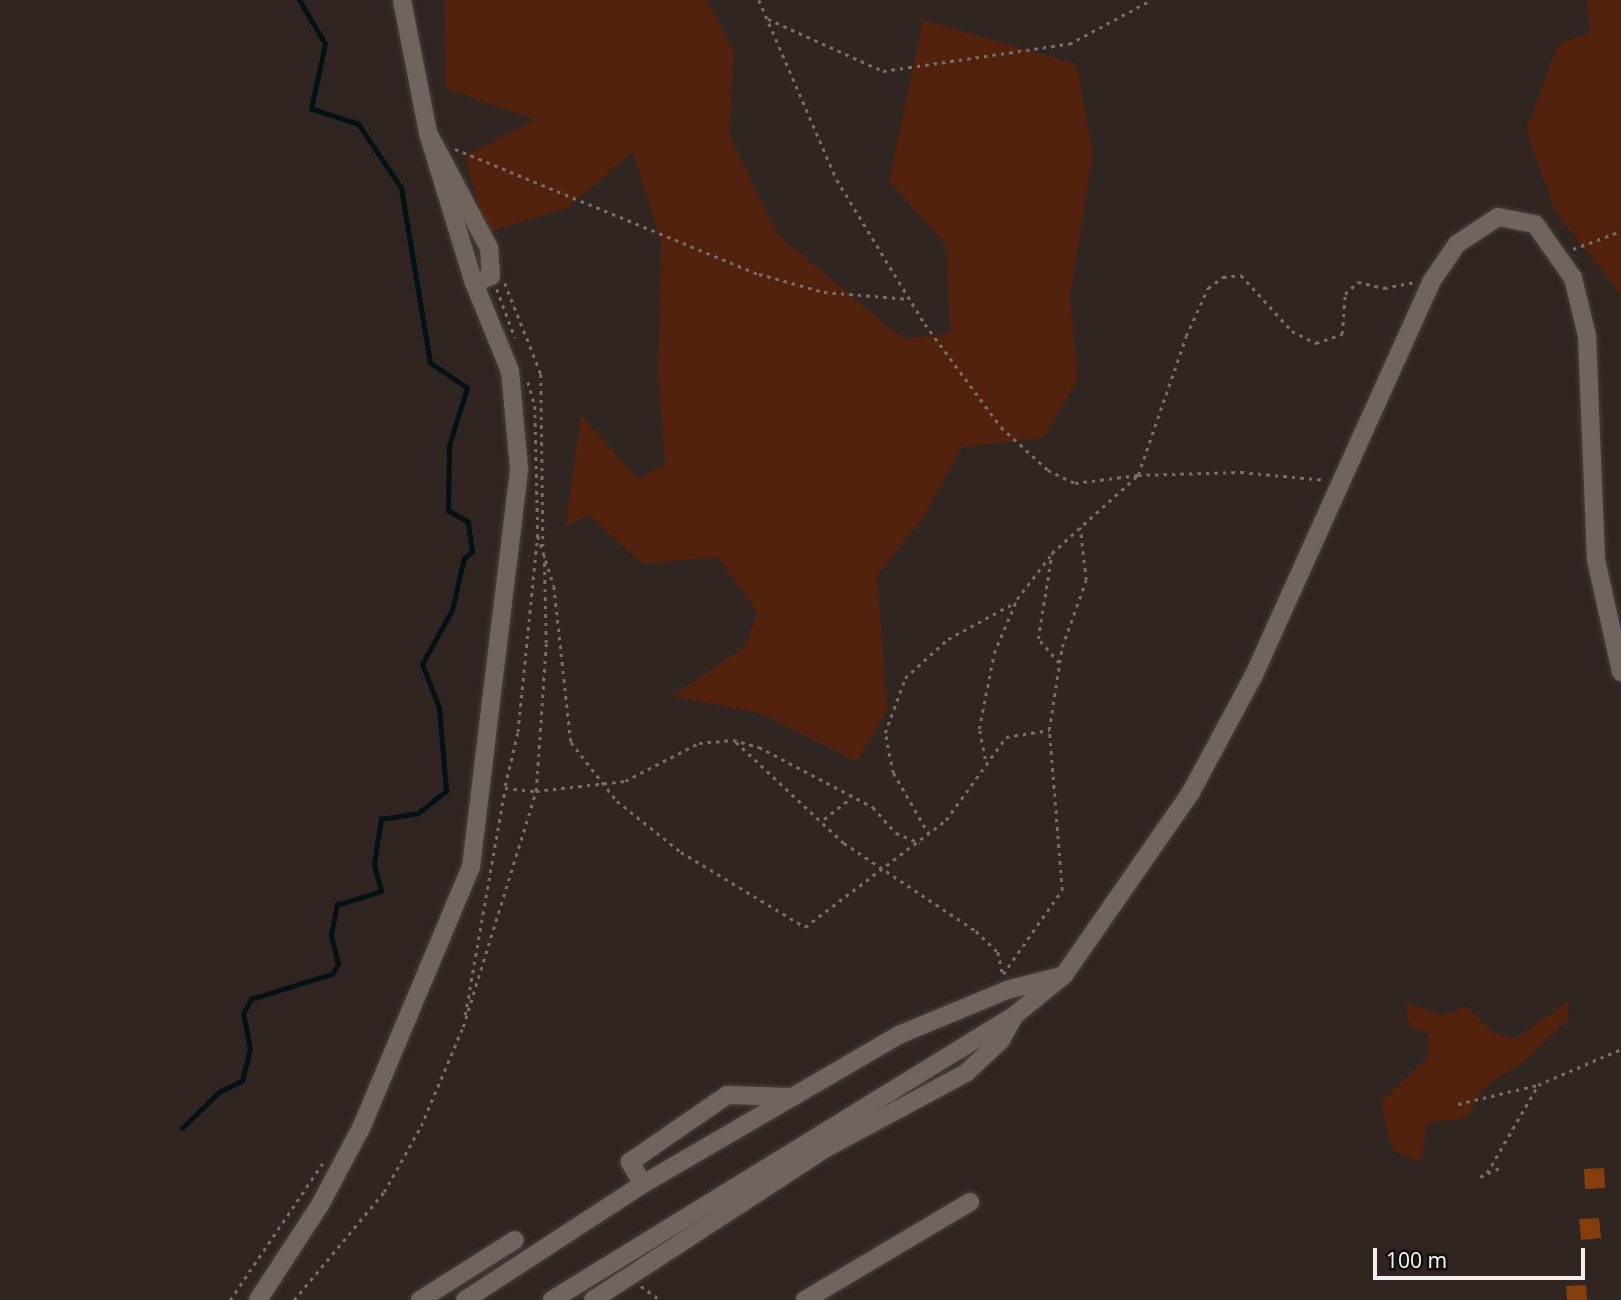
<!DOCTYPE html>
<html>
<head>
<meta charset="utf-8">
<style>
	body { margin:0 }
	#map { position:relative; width:1621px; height:1300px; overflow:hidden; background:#302521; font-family:"Noto Sans",sans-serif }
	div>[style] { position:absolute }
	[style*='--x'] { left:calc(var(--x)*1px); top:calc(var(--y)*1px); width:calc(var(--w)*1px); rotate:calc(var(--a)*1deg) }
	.green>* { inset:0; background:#53220f }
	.stream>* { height:4.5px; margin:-2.25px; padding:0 2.25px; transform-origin:2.25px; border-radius:2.25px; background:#041216 }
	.building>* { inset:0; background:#863e0e }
	.path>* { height:2.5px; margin-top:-1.25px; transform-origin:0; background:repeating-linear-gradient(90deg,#776d69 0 3.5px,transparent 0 8.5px) }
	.roads { filter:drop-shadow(0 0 2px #49403d) drop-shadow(0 0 2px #49403d) }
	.minor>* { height:18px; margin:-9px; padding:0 9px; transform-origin:9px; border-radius:9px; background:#71645f }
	span { translate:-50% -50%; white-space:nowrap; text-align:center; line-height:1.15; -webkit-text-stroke:6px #14100e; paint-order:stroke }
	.scale { position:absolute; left:1373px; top:1248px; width:212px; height:32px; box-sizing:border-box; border:4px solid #f7efed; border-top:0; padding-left:9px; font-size:21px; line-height:24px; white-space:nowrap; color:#f7efed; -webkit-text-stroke:5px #14100e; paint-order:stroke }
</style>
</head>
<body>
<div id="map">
	<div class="green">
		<i style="clip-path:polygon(445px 0,707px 0,734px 52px,729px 134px,777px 234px,903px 339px,950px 333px,946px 245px,889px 181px,923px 20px,1076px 64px,1093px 153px,1070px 297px,1078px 380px,1043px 438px,962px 447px,924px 516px,877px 576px,887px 711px,857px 761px,760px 713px,673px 696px,746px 646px,757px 612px,718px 557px,643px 564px,589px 515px,566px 526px,581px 415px,638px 479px,665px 464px,658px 375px,661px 242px,633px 152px,567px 208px,486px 233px,465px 156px,535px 120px,446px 88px)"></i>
		<i style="clip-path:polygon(1587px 0,1621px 0,1621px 295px,1555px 211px,1526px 130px,1558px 44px,1590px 32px)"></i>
		<i style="clip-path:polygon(1569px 1001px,1568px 1019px,1521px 1064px,1485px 1086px,1466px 1118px,1427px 1123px,1421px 1162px,1392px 1150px,1381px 1101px,1428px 1058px,1428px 1034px,1409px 1025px,1405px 1002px,1442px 1015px,1466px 1007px,1495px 1033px,1515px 1039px)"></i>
	</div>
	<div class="stream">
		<i style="--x:182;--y:1128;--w:52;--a:-44.2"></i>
		<i style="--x:219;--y:1092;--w:25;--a:-26"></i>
		<i style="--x:242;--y:1081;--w:33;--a:-76"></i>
		<i style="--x:250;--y:1049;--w:36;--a:-101"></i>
		<i style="--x:243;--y:1014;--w:17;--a:-62"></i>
		<i style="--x:251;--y:999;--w:85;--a:-17.2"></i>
		<i style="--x:332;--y:974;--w:12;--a:-59"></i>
		<i style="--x:338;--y:964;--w:30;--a:-104"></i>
		<i style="--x:331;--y:935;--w:31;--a:-79"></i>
		<i style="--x:337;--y:905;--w:46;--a:-17.7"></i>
		<i style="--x:381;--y:891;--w:28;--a:-105"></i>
		<i style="--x:374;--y:864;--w:46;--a:-81.2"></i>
		<i style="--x:381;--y:819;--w:37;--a:-9"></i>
		<i style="--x:418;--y:813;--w:36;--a:-38"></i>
		<i style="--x:446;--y:791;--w:83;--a:-94.8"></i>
		<i style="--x:439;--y:708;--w:47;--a:-111.1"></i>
		<i style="--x:422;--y:664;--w:62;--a:-60.9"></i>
		<i style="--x:452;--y:610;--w:53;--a:-77"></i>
		<i style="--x:464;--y:558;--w:10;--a:-37"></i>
		<i style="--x:472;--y:552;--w:30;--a:-98"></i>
		<i style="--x:468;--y:522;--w:23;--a:-151"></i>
		<i style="--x:448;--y:511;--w:65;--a:-89.1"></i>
		<i style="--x:449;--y:446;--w:61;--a:-72.8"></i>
		<i style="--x:467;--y:388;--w:45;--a:-146"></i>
		<i style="--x:430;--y:363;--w:177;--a:-99.4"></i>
		<i style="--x:401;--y:188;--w:77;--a:-123.9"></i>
		<i style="--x:358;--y:124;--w:49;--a:-162.3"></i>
		<i style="--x:311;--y:109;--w:66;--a:-77.8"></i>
		<i style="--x:325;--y:44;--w:51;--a:-120.6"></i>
	</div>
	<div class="building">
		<i style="clip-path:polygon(1604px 1168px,1605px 1188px,1585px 1189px,1584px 1169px)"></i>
		<i style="clip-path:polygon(1599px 1218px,1601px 1238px,1581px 1240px,1579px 1219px)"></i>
		<i style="clip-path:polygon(1586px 1285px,1587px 1300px,1567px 1300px,1566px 1286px)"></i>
	</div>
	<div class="path">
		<i style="--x:759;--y:0;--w:196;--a:66.6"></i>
		<i style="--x:837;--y:180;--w:169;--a:58.6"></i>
		<i style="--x:925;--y:324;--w:128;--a:53.6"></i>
		<i style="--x:1001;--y:427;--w:64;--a:42.5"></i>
		<i style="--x:1048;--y:470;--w:30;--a:26"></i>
		<i style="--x:1075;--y:483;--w:64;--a:-7.2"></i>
		<i style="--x:1138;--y:475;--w:147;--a:-70.9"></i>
		<i style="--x:1186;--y:336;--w:53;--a:-65.4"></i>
		<i style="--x:1208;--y:288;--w:19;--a:-36"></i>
		<i style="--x:1223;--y:277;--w:18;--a:-6"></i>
		<i style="--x:1241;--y:275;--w:76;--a:47.7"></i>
		<i style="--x:1292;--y:331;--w:27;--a:27"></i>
		<i style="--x:1316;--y:343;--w:28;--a:-19"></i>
		<i style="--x:1342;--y:334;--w:40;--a:-85.7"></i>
		<i style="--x:1345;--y:294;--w:18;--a:-43"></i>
		<i style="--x:1358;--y:282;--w:27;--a:13"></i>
		<i style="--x:1384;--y:288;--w:32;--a:-11"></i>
		<i style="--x:768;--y:19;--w:126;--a:24.3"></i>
		<i style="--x:883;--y:71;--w:188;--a:-8.3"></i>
		<i style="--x:1069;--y:44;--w:93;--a:-28.2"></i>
		<i style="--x:455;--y:149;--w:329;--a:22.4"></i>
		<i style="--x:759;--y:274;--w:67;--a:15.5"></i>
		<i style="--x:824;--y:292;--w:86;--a:4.7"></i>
		<i style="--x:1573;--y:249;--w:51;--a:-20.6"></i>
		<i style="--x:505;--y:283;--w:98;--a:68.4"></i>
		<i style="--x:541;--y:374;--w:172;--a:89.3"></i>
		<i style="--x:497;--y:289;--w:52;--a:69.8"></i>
		<i style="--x:528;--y:382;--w:25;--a:74"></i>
		<i style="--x:535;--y:406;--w:128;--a:88.7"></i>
		<i style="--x:538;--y:534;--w:200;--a:95.7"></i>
		<i style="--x:518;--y:733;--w:57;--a:103.3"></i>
		<i style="--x:505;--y:788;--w:31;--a:6"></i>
		<i style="--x:536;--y:791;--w:90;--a:-6.4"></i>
		<i style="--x:625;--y:781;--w:83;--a:-27.2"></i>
		<i style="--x:699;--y:743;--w:34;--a:-5"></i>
		<i style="--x:733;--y:740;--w:27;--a:15"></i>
		<i style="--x:759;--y:747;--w:129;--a:27.8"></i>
		<i style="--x:873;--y:807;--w:35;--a:49"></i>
		<i style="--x:896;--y:833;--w:26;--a:23"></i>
		<i style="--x:538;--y:536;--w:52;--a:72.3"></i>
		<i style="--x:554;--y:586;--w:157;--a:83.8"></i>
		<i style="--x:571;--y:742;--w:75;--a:52.1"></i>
		<i style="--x:617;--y:801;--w:82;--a:38.6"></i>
		<i style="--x:681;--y:852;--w:145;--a:31.2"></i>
		<i style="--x:805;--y:927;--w:177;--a:-37.2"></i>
		<i style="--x:946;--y:820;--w:102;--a:-54.1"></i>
		<i style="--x:1006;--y:737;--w:44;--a:-9.2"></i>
		<i style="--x:1059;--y:663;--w:32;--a:-131"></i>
		<i style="--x:1038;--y:639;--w:87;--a:-80.8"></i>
		<i style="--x:1052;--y:553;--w:116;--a:-42.2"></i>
		<i style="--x:1138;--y:475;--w:103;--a:-1.7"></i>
		<i style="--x:1241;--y:472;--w:85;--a:5.4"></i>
		<i style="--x:736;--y:742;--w:148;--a:43.1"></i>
		<i style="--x:844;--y:843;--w:159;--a:33.7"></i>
		<i style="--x:976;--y:931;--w:30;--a:44"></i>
		<i style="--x:998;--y:952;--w:24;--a:78"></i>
		<i style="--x:985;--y:759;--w:31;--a:-101"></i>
		<i style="--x:979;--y:729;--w:77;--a:-78.8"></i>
		<i style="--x:994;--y:653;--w:59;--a:-66.9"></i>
		<i style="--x:1017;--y:599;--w:54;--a:-52.5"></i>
		<i style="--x:824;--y:819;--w:34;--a:-38"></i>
		<i style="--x:929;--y:835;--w:72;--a:-120.1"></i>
		<i style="--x:893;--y:773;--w:41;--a:-101.3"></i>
		<i style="--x:885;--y:733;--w:59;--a:-70"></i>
		<i style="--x:905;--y:678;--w:58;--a:-42.2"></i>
		<i style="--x:948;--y:639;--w:77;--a:-28.6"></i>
		<i style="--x:1003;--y:974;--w:103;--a:-54.9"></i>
		<i style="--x:1062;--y:890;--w:161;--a:-94.6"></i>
		<i style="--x:1049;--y:730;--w:84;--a:-81.1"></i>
		<i style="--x:1062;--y:647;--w:71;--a:-70.3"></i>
		<i style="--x:1086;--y:580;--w:53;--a:-96.5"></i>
		<i style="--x:465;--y:1015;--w:230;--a:-80"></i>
		<i style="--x:463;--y:1027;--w:247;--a:-72.8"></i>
		<i style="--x:536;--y:791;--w:148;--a:-86.1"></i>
		<i style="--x:546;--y:643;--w:87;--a:-91.3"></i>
		<i style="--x:1458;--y:1104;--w:82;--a:-13.4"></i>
		<i style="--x:1538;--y:1085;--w:90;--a:-23.4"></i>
		<i style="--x:1487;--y:1173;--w:102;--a:-59.9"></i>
		<i style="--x:1480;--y:1177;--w:21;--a:-25"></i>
		<i style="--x:641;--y:1286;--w:24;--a:36"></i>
		<i style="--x:230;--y:1300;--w:168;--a:-55.9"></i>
		<i style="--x:294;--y:1300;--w:141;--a:-50.2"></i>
		<i style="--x:384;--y:1192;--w:76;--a:-60.7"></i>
		<i style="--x:421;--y:1126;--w:105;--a:-67.1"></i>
	</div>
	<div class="roads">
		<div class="minor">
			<i style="--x:402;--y:0;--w:136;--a:78.9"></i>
			<i style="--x:428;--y:133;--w:157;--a:73"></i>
			<i style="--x:474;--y:283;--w:18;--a:-22"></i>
			<i style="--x:491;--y:276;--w:28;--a:-94"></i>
			<i style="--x:489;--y:248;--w:130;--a:-117.9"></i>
			<i style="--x:643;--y:1184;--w:26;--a:-121"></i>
			<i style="--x:630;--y:1162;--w:118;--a:-34.6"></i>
			<i style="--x:727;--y:1095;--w:66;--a:1.7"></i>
			<i style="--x:258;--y:1300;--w:113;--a:-56.9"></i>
			<i style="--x:320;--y:1205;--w:89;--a:-62"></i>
			<i style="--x:362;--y:1126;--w:281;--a:-67.2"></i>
			<i style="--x:471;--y:867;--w:402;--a:-83.1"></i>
			<i style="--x:519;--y:468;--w:97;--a:-95.3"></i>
			<i style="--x:510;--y:371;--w:95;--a:-112.2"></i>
			<i style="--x:420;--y:1300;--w:112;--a:-32.3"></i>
			<i style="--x:465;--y:1300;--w:212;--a:-33.1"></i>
			<i style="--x:643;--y:1184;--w:298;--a:-30.2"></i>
			<i style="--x:901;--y:1034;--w:115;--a:-22.5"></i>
			<i style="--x:1007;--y:990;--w:56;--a:-14.5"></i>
			<i style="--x:552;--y:1300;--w:544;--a:-31.61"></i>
			<i style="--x:1015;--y:1015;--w:63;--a:-39.2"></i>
			<i style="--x:1064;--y:975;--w:223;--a:-55.2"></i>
			<i style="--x:1191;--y:792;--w:131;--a:-61.7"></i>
			<i style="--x:1253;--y:677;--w:433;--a:-65.7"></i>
			<i style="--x:1431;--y:282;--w:46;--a:-55.6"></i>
			<i style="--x:1457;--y:244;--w:49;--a:-33.4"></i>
			<i style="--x:1498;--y:217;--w:38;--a:11"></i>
			<i style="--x:1535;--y:224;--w:66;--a:54.9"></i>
			<i style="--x:1573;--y:278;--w:60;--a:76.4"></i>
			<i style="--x:1587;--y:336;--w:224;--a:87.7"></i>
			<i style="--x:1596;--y:560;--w:115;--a:77.4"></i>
			<i style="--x:593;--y:1300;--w:278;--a:-33.1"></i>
			<i style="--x:826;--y:1148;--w:159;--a:-28.2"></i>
			<i style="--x:966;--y:1073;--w:48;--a:-43.3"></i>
			<i style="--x:1001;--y:1040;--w:26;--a:-61"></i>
			<i style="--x:805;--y:1300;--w:192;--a:-30.7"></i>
		</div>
	</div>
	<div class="scale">100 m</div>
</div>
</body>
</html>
